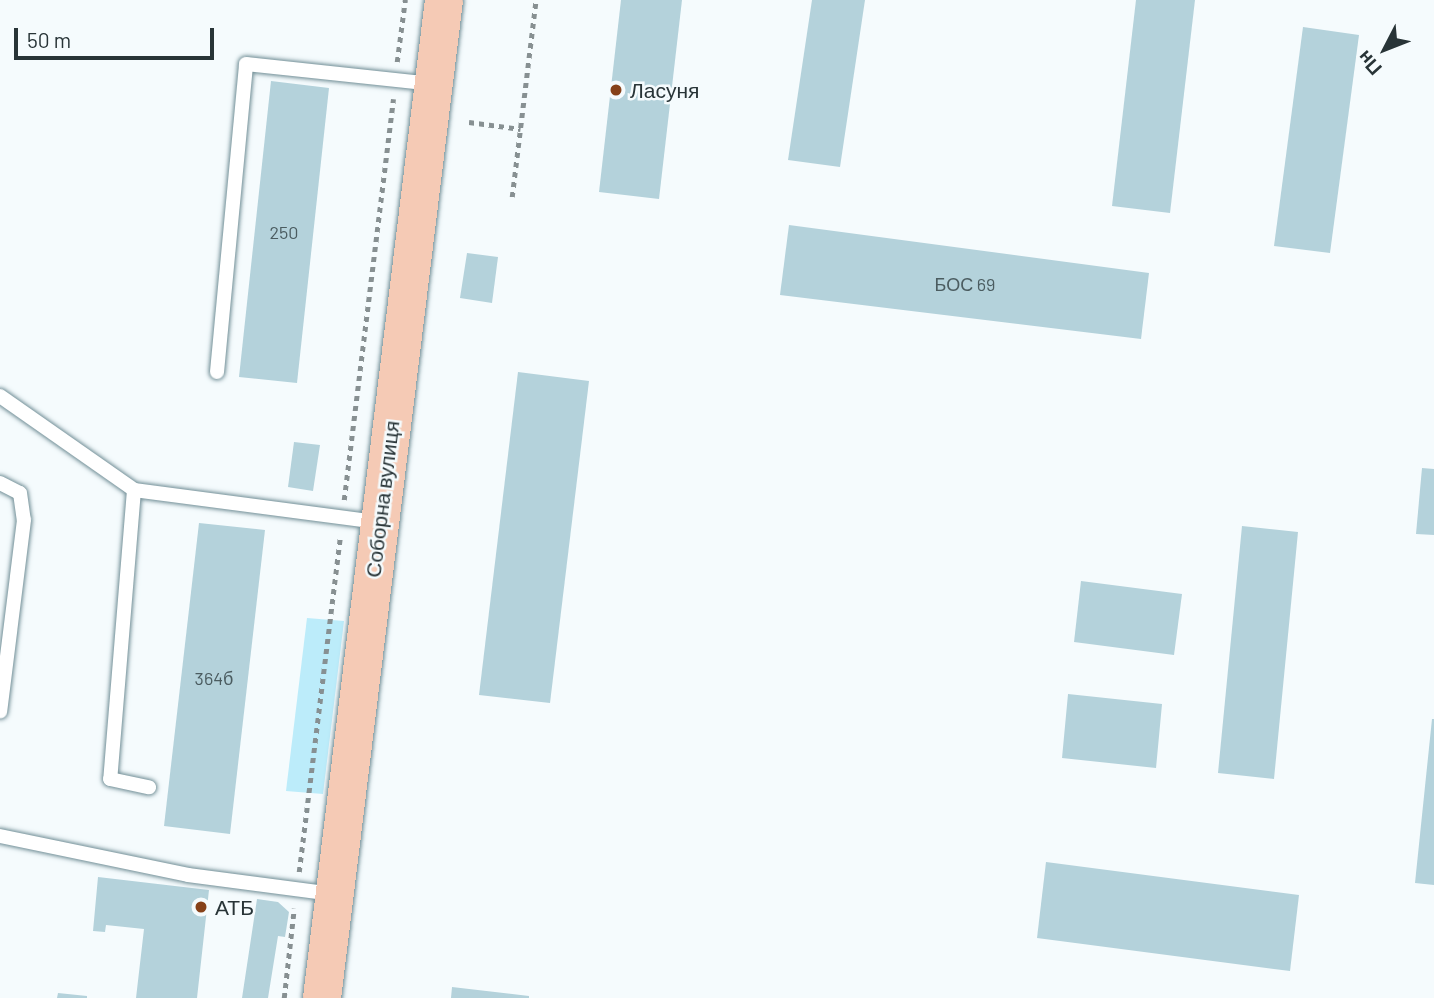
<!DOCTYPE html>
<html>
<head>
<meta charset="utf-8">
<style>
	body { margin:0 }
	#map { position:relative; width:1434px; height:998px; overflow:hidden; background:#f5fbfd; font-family:Barlow,sans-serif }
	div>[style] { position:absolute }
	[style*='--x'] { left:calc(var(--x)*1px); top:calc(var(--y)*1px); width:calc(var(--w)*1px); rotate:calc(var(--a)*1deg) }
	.green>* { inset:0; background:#bcecfa }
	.building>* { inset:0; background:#b4d2db }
	.path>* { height:4.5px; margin-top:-2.25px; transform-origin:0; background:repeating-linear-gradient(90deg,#879092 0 5px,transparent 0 10px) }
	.roads { filter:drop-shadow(0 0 2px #728f97) drop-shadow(0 0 2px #728f97) }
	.lane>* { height:14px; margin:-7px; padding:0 7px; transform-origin:7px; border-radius:7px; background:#fff }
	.primary>* { height:38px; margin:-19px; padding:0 19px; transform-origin:19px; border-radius:19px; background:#f5cab5 }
	.dots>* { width:19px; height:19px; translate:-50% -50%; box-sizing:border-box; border:4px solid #f5fbfd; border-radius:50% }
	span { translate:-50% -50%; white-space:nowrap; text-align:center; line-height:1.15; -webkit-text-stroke:5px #f5fbfd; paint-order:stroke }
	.number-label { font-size:18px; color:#4b5c60 }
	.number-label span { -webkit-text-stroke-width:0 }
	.poi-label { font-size:21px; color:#283437 }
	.left { translate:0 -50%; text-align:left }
	.street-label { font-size:21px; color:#283437 }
	.north { position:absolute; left:1350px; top:14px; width:70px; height:70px; -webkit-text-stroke:5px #f5fbfd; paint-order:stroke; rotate:228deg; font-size:19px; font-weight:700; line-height:28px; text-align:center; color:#283437 }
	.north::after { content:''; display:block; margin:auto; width:24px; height:32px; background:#283437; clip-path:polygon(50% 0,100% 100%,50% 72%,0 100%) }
	.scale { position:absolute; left:14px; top:28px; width:200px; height:32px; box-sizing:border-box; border:4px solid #283437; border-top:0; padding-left:9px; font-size:21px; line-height:24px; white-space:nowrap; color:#283437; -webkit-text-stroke:5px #f5fbfd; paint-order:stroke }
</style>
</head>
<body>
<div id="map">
	<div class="green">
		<i style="clip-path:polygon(307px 618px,344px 621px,323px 794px,286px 791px)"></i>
	</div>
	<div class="building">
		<i style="clip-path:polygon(621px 0,682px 0,659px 199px,599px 192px)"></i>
		<i style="clip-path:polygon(812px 0,865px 0,840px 167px,788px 160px)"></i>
		<i style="clip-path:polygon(1136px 0,1195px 0,1170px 213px,1112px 206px)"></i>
		<i style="clip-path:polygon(1303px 27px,1359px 35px,1330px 253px,1274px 246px)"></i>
		<i style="clip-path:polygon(271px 81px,329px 88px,297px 383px,239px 377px)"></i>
		<i style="clip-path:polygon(789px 225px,1149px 273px,1141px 339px,780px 295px)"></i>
		<i style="clip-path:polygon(467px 253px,498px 257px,492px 303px,460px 298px)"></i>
		<i style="clip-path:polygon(518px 372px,589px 381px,550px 703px,479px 695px)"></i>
		<i style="clip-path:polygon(294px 442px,320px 445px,313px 491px,288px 487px)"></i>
		<i style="clip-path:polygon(1422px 468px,1434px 469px,1434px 535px,1416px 534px)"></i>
		<i style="clip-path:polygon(199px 523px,265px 530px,230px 834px,164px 826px)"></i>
		<i style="clip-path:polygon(1242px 526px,1298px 532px,1274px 779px,1218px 773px)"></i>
		<i style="clip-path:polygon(1081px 581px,1182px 594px,1174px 655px,1074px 642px)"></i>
		<i style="clip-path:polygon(1068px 694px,1162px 704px,1156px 768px,1062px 758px)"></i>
		<i style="clip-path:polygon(1432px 719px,1434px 719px,1434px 885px,1415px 883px)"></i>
		<i style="clip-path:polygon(1046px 862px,1299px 895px,1290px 971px,1037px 938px)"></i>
		<i style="clip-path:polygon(98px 877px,209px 890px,197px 998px,136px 998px,144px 929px,106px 925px,105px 932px,93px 931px)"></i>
		<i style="clip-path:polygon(257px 899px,278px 902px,289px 912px,285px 937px,278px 936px,268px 998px,242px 998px)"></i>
		<i style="clip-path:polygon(452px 987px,529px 996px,529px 998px,451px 998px)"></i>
		<i style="clip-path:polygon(58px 993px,87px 996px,87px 998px,57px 998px)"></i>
	</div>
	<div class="path">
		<i style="--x:397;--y:62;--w:63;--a:-82.6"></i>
		<i style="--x:469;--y:122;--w:52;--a:7.7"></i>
		<i style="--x:512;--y:197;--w:198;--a:-83.1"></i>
		<i style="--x:344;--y:500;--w:404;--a:-83"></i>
		<i style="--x:299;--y:872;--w:337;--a:-83"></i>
		<i style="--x:284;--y:998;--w:90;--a:-83.6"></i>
	</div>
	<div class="roads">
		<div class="lane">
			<i style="--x:217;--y:372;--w:309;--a:-84.6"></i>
			<i style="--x:246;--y:64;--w:187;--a:6.1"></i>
			<i style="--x:0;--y:396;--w:164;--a:35"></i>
			<i style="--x:134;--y:490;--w:246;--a:7.5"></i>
			<i style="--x:0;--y:483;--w:22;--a:27"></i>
			<i style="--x:20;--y:493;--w:27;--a:82"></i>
			<i style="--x:24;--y:520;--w:193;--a:97.1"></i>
			<i style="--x:134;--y:490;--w:290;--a:94.7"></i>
			<i style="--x:110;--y:779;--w:40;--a:12"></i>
			<i style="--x:0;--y:836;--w:192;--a:11.7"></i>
			<i style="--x:188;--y:875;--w:146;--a:7.5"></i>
		</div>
		<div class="primary">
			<i style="--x:322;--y:998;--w:1005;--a:-83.03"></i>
		</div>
	</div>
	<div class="dots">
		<i style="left:616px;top:90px;background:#864119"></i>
		<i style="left:201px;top:907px;background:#864119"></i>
	</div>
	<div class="number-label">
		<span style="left:284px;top:232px">250</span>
		<span style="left:965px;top:284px">БОС 69</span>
		<span style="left:214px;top:678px">364б</span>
	</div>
	<div class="poi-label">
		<span class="left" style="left:630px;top:90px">Ласуня</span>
		<span class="left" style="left:215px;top:907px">АТБ</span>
	</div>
	<div class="street-label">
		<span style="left:382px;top:499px;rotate:-83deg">Соборна вулиця</span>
	</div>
	<div class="north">Пн</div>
	<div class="scale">50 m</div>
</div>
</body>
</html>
